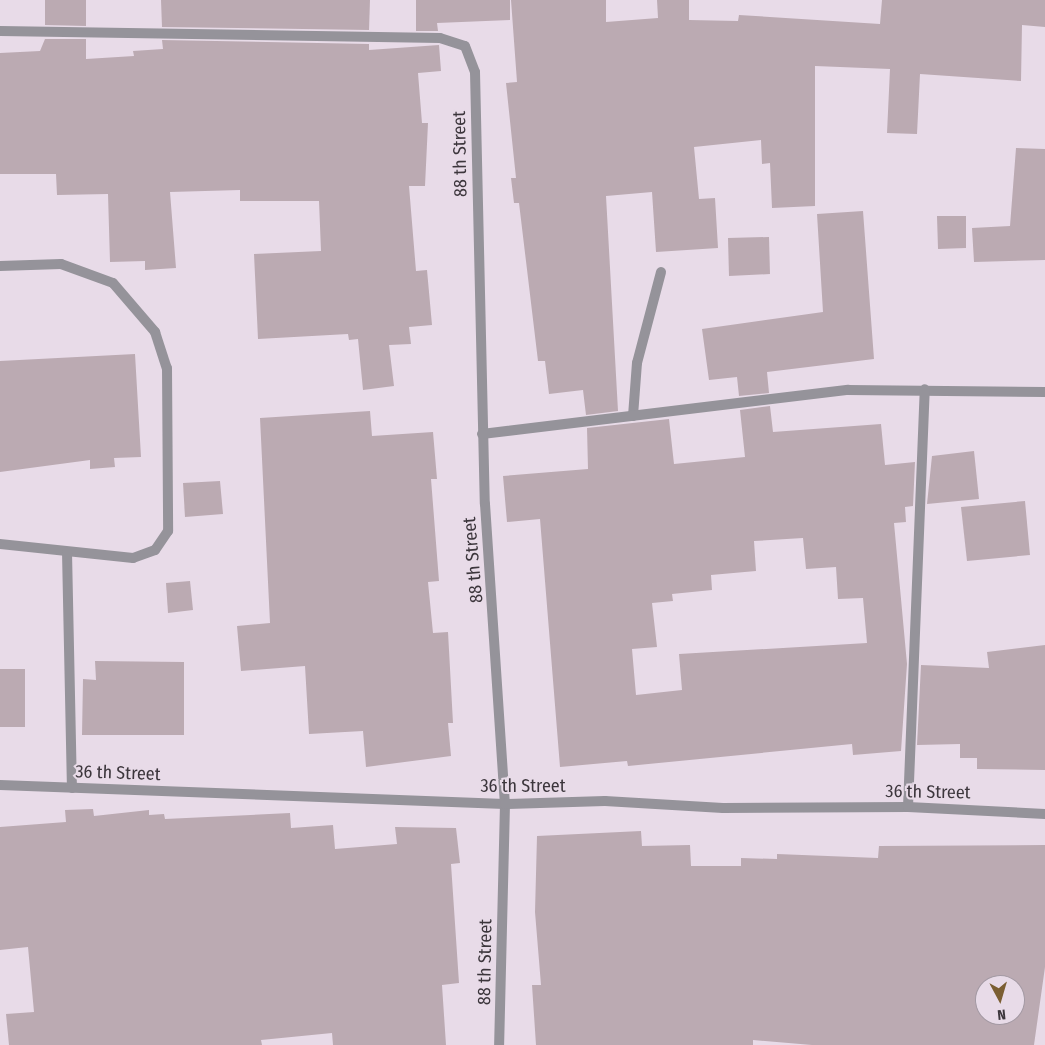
<!DOCTYPE html>
<html>
<head>
<meta charset="utf-8">
<style>
	body { margin:0 }
	#map { position:relative; width:1045px; height:1045px; overflow:hidden; background:#e8dbe8; font-family:"Fira Sans Condensed",sans-serif }
	div>[style] { position:absolute }
	[style*='--x'] { left:calc(var(--x)*1px); top:calc(var(--y)*1px); width:calc(var(--w)*1px); rotate:calc(var(--a)*1deg) }
	.building>* { inset:0; background:#bbaab2 }
	.service>* { height:10px; margin:-5px; padding:0 5px; transform-origin:5px; border-radius:5px; background:#95939a }
	.minor>* { height:10px; margin:-5px; padding:0 5px; transform-origin:5px; border-radius:5px; background:#95939a }
	span { translate:-50% -50%; white-space:nowrap; text-align:center; line-height:1.15; -webkit-text-stroke:4px #e8dbe8; paint-order:stroke }
	.street-label { font-size:18px; color:#3c363c }
	.north { position:absolute; left:975px; top:975px; width:50px; height:50px; box-sizing:border-box; background:#e8dbe8; border:1px solid #a399a3; border-radius:50%; rotate:174deg; font-size:14px; font-weight:700; line-height:20px; text-align:center; color:#3c363c }
	.north::after { content:''; display:block; margin:auto; width:18px; height:22px; background:#7b5e32; clip-path:polygon(50% 0,100% 100%,50% 72%,0 100%) }
</style>
</head>
<body>
<div id="map">
	<div class="building">
		<i style="clip-path:polygon(45px 0,86px 0,86px 26px,45px 25px)"></i>
		<i style="clip-path:polygon(161px 0,370px 0,369px 30px,162px 27px)"></i>
		<i style="clip-path:polygon(416px 0,510px 0,510px 20px,437px 23px,438px 31px,416px 31px)"></i>
		<i style="clip-path:polygon(511px 0,606px 0,606px 22px,658px 18px,657px 0,689px 0,689px 20px,738px 21px,739px 15px,880px 24px,882px 0,1045px 0,1045px 27px,1022px 25px,1021px 81px,920px 74px,917px 134px,887px 133px,890px 69px,815px 66px,815px 206px,772px 208px,770px 163px,762px 164px,761px 140px,694px 147px,699px 199px,715px 198px,718px 248px,656px 252px,652px 192px,606px 196px,618px 411px,586px 415px,583px 390px,549px 394px,545px 361px,538px 361px,519px 203px,514px 203px,511px 178px,516px 178px,506px 83px,517px 82px)"></i>
		<i style="clip-path:polygon(45px 39px,86px 39px,86px 59px,134px 56px,133px 51px,163px 49px,162px 40px,369px 44px,369px 50px,439px 45px,441px 71px,418px 73px,422px 123px,428px 123px,425px 186px,409px 186px,416px 271px,427px 270px,432px 325px,409px 327px,411px 344px,389px 345px,394px 386px,363px 390px,358px 339px,349px 340px,348px 334px,258px 339px,254px 254px,321px 251px,319px 201px,240px 201px,240px 190px,170px 192px,176px 268px,145px 270px,145px 261px,110px 262px,108px 194px,57px 195px,56px 174px,0 174px,0 53px,40px 51px)"></i>
		<i style="clip-path:polygon(1016px 148px,1045px 149px,1045px 260px,974px 262px,972px 228px,1010px 226px)"></i>
		<i style="clip-path:polygon(863px 211px,874px 359px,767px 372px,769px 393px,739px 396px,737px 377px,709px 380px,702px 329px,823px 312px,817px 214px)"></i>
		<i style="clip-path:polygon(937px 216px,966px 216px,966px 248px,938px 249px)"></i>
		<i style="clip-path:polygon(769px 237px,770px 274px,729px 276px,728px 238px)"></i>
		<i style="clip-path:polygon(135px 354px,141px 457px,114px 458px,115px 467px,90px 469px,90px 460px,0 472px,0 361px)"></i>
		<i style="clip-path:polygon(evenodd,770px 406px,773px 432px,881px 424px,885px 465px,915px 462px,913px 506px,905px 507px,906px 522px,894px 523px,907px 664px,901px 751px,853px 755px,852px 744px,628px 766px,627px 761px,560px 767px,540px 519px,507px 522px,503px 476px,588px 469px,587px 428px,669px 419px,674px 464px,745px 457px,740px 410px,770px 406px,803px 538px,806px 569px,836px 567px,838px 599px,863px 598px,867px 643px,679px 654px,682px 690px,636px 695px,632px 649px,657px 647px,652px 603px,673px 601px,672px 594px,712px 590px,711px 575px,756px 571px,754px 541px,803px 538px)"></i>
		<i style="clip-path:polygon(370px 411px,372px 436px,433px 432px,437px 479px,431px 479px,439px 581px,428px 582px,433px 633px,448px 632px,453px 723px,448px 723px,451px 756px,366px 767px,363px 731px,309px 734px,305px 666px,241px 671px,237px 626px,270px 623px,260px 418px)"></i>
		<i style="clip-path:polygon(974px 451px,979px 499px,927px 504px,932px 456px)"></i>
		<i style="clip-path:polygon(220px 481px,223px 514px,185px 517px,183px 483px)"></i>
		<i style="clip-path:polygon(1025px 501px,1030px 555px,967px 561px,961px 507px)"></i>
		<i style="clip-path:polygon(190px 581px,193px 610px,168px 613px,166px 583px)"></i>
		<i style="clip-path:polygon(1045px 645px,1045px 770px,977px 769px,977px 758px,960px 758px,960px 744px,917px 745px,921px 665px,989px 668px,987px 652px)"></i>
		<i style="clip-path:polygon(95px 661px,184px 662px,184px 735px,82px 735px,83px 679px,96px 680px)"></i>
		<i style="clip-path:polygon(0 669px,25px 669px,25px 727px,0 727px)"></i>
		<i style="clip-path:polygon(93px 809px,94px 816px,149px 810px,149px 815px,164px 814px,165px 819px,290px 813px,291px 828px,333px 825px,335px 849px,397px 844px,395px 827px,456px 828px,460px 863px,451px 864px,459px 983px,442px 985px,446px 1045px,333px 1045px,332px 1033px,261px 1040px,262px 1045px,9px 1045px,6px 1014px,34px 1012px,28px 947px,0 950px,0 827px,66px 822px,65px 810px)"></i>
		<i style="clip-path:polygon(evenodd,641px 831px,642px 846px,690px 845px,691px 866px,741px 866px,741px 858px,777px 859px,777px 854px,878px 858px,879px 846px,1045px 845px,1045px 967px,1034px 1045px,812px 1045px,753px 1040px,753px 1045px,536px 1045px,532px 985px,541px 985px,535px 912px,537px 836px,641px 831px,985px 985px,1015px 985px,1015px 1015px,985px 1015px,985px 985px)"></i>
	</div>
	<div class="service">
		<i style="--x:0;--y:266;--w:61;--a:-1.9"></i>
		<i style="--x:61;--y:264;--w:55;--a:20.1"></i>
		<i style="--x:113;--y:283;--w:65;--a:49.4"></i>
		<i style="--x:155;--y:332;--w:38;--a:72"></i>
		<i style="--x:167;--y:368;--w:163;--a:89.6"></i>
		<i style="--x:168;--y:531;--w:23;--a:124"></i>
		<i style="--x:155;--y:550;--w:23;--a:160"></i>
		<i style="--x:133;--y:558;--w:134;--a:-174"></i>
		<i style="--x:67;--y:552;--w:236;--a:88.8"></i>
	</div>
	<div class="minor">
		<i style="--x:0;--y:31;--w:440;--a:0.9"></i>
		<i style="--x:440;--y:38;--w:26;--a:18"></i>
		<i style="--x:465;--y:46;--w:28;--a:69"></i>
		<i style="--x:475;--y:72;--w:432;--a:88.7"></i>
		<i style="--x:485;--y:504;--w:301;--a:86.2"></i>
		<i style="--x:505;--y:804;--w:241;--a:91.4"></i>
		<i style="--x:633;--y:416;--w:53;--a:-85.7"></i>
		<i style="--x:637;--y:363;--w:94;--a:-75.2"></i>
		<i style="--x:482;--y:434;--w:369;--a:-6.9"></i>
		<i style="--x:848;--y:390;--w:197;--a:0.6"></i>
		<i style="--x:0;--y:785;--w:505;--a:2.15"></i>
		<i style="--x:505;--y:804;--w:100;--a:-1.7"></i>
		<i style="--x:605;--y:801;--w:118;--a:3.4"></i>
		<i style="--x:723;--y:808;--w:185;--a:-0.3"></i>
		<i style="--x:908;--y:807;--w:137;--a:2.9"></i>
		<i style="--x:908;--y:807;--w:418;--a:-87.7"></i>
	</div>
	<div class="street-label">
		<span style="left:460px;top:154px;rotate:-91deg">88 th Street</span>
		<span style="left:473px;top:560px;rotate:-95deg">88 th Street</span>
		<span style="left:118px;top:773px;rotate:2deg">36 th Street</span>
		<span style="left:523px;top:786px">36 th Street</span>
		<span style="left:928px;top:792px;rotate:1deg">36 th Street</span>
		<span style="left:485px;top:962px;rotate:-89deg">88 th Street</span>
	</div>
	<div class="north">N</div>
</div>
</body>
</html>
